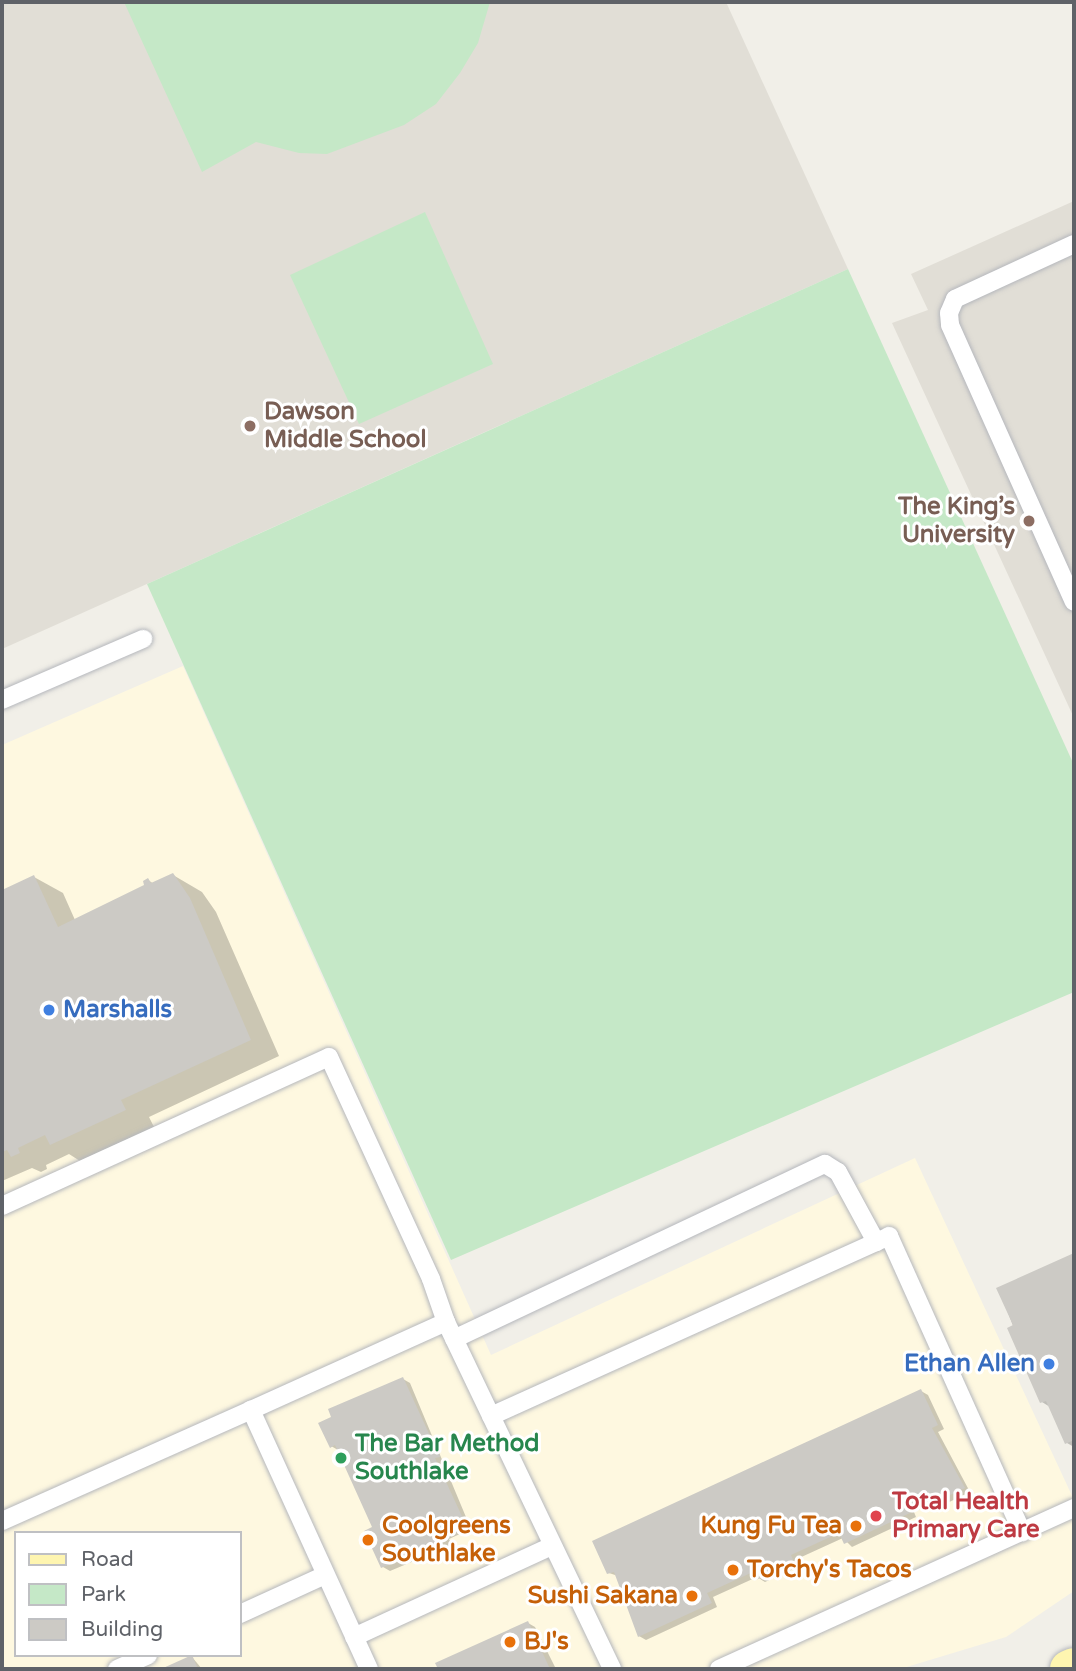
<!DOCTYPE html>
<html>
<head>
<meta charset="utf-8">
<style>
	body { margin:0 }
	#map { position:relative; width:1076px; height:1671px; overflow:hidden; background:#f1efe8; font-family:"Varela Round",sans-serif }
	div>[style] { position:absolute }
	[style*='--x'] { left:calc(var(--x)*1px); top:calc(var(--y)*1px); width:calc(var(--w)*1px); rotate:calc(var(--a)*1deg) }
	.commercial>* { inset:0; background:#fef8e0 }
	.education>* { inset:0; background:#e1ded6 }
	.green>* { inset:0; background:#c5e8c7 }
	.shadow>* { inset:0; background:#0003 }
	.building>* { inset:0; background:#cccac5 }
	.roads { filter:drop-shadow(0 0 2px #b5b7bc) drop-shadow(0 0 2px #b5b7bc) }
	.lane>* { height:18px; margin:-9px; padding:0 9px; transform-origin:9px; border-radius:9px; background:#fff }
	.primary>* { height:38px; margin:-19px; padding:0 19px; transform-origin:19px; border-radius:19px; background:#fef5b0 }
	.dots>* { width:19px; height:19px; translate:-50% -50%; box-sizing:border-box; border:4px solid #fff; border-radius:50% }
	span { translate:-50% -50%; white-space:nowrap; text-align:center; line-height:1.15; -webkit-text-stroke:6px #fff; paint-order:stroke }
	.education-label { font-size:24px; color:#785e54; font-weight:700 }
	.left { translate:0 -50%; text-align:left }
	.right { translate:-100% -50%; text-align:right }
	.shop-label { font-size:24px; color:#366cbe; font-weight:700 }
	.leisure-label { font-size:24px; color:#27864d; font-weight:700 }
	.health-label { font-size:24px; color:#be3a42; font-weight:700 }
	.food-label { font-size:24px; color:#c56008; font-weight:700 }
	.frame { position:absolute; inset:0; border:4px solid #5f6268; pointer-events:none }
	.legend { position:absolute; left:14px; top:1531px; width:228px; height:126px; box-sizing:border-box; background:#fff; border:2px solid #bfc0c3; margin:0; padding:9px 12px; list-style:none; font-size:21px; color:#5f6268 }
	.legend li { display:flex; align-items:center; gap:14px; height:35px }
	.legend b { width:35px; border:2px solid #bfc0c3 }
</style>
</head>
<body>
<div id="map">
	<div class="commercial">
		<i style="clip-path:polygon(evenodd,183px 666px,491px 1355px,915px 1158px,1074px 1500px,1074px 1591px,1006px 1637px,900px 1669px,2px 1669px,2px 745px,183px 666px,16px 1533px,240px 1533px,240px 1655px,16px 1655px,16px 1533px)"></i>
	</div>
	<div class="education">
		<i style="clip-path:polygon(2px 2px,726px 2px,848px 269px,2px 649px)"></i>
		<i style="clip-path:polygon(1074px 201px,1074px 718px,892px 323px,928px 310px,911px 274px)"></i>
	</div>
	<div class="green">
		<i style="clip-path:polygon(124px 2px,490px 2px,478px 43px,460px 73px,436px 104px,404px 125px,327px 154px,299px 153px,256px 142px,202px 172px)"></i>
		<i style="clip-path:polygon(425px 212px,493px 364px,359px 424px,290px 275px)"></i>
		<i style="clip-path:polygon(848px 269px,1074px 765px,1074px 992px,451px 1260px,147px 584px)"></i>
	</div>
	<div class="shadow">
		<i style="clip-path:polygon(173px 875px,202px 892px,216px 912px,279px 1056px,149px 1117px,154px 1127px,80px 1161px,69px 1154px,46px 1165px,47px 1169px,41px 1172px,32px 1168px,2px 1181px,2px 892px,34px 877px,63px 893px,75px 920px,147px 886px,148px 880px,154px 884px)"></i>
		<i style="clip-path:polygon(1074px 1255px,1074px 1447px,1067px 1443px,1050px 1407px,1042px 1402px,999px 1289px)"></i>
		<i style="clip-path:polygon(403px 1379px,410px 1383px,471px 1529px,449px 1539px,452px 1545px,390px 1571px,383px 1567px,375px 1528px,338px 1450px,331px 1446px)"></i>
		<i style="clip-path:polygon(921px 1391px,928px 1395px,944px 1429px,938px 1432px,970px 1492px,939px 1507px,933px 1503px,914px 1512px,916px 1517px,852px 1547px,843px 1538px,797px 1559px,800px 1566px,765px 1582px,757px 1577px,713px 1597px,717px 1607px,646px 1640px,639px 1636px,618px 1576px,609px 1573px)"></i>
		<i style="clip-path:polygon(528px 1623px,535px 1627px,556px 1669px,440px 1669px,438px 1664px)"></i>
		<i style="clip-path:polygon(192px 1657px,202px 1669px,168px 1669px)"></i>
	</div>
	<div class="building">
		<i style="clip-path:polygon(173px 873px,190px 898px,251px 1040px,121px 1100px,126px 1110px,50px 1145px,45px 1135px,18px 1148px,20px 1153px,11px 1157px,7px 1150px,2px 1152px,2px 890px,34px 875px,58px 927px,144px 885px,143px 881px,148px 878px,151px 883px)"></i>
		<i style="clip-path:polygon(1074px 1253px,1074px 1440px,1065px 1444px,1046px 1401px,1040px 1403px,1007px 1328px,1013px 1325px,996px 1288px)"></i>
		<i style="clip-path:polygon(403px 1377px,431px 1438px,436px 1440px,440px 1457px,435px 1458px,466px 1525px,443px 1535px,446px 1541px,381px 1568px,364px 1531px,372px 1527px,335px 1445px,330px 1448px,318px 1423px,331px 1417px,328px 1409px)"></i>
		<i style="clip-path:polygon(921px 1389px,938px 1425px,932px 1428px,965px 1488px,931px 1504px,928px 1499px,908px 1508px,910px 1513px,844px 1544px,839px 1533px,791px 1555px,794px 1562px,756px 1580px,753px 1572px,707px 1593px,712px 1603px,638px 1637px,614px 1572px,607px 1574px,592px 1541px)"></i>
		<i style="clip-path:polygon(528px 1621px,550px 1669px,438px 1669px,435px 1663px)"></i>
		<i style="clip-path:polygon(192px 1655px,198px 1669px,161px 1669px)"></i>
	</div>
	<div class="roads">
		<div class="lane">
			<i style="--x:1074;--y:244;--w:131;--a:155.2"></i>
			<i style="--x:955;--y:299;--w:15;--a:113"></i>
			<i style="--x:949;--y:313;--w:12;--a:85"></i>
			<i style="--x:950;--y:325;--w:303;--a:65.9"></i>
			<i style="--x:2;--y:700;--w:154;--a:-23.4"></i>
			<i style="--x:2;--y:1206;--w:359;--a:-24.5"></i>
			<i style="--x:329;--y:1057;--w:244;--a:65.3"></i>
			<i style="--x:431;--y:1279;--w:46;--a:70.8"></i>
			<i style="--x:446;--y:1322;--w:385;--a:64.4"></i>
			<i style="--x:454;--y:1339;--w:410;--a:-25.3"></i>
			<i style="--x:825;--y:1164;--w:15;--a:32"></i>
			<i style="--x:838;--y:1172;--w:80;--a:61.5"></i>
			<i style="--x:491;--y:1416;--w:437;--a:-24.3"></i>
			<i style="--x:889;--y:1236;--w:325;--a:65.8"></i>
			<i style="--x:2;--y:1521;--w:273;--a:-24"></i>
			<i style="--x:240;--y:1614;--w:94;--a:-24.6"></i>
			<i style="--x:354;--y:1637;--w:218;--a:-24.7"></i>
			<i style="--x:117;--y:1669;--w:34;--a:-24"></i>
			<i style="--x:369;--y:1669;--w:285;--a:-114.5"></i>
			<i style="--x:251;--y:1410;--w:214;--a:-24.3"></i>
			<i style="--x:719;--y:1669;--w:390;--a:-24.4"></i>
		</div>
		<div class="primary">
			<i style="--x:1069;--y:1669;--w:5;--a:-22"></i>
		</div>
	</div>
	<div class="dots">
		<i style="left:250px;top:426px;background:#8d6e63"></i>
		<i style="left:1029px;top:521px;background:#8d6e63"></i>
		<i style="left:49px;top:1010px;background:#3f7fe0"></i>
		<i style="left:1049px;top:1364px;background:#3f7fe0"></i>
		<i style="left:341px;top:1458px;background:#2e9e5b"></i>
		<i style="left:876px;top:1516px;background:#e0444e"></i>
		<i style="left:856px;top:1526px;background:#e8710a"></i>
		<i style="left:368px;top:1540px;background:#e8710a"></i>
		<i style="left:733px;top:1570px;background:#e8710a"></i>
		<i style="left:692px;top:1596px;background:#e8710a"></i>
		<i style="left:510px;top:1642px;background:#e8710a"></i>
	</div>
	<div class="education-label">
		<span class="left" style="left:264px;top:426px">Dawson<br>Middle School</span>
		<span class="right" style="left:1015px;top:521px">The King’s<br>University</span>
	</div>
	<div class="shop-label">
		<span class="left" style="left:63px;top:1010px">Marshalls</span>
		<span class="right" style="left:1035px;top:1364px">Ethan Allen</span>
	</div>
	<div class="leisure-label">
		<span class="left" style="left:355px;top:1458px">The Bar Method<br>Southlake</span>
	</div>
	<div class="health-label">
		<span class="left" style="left:892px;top:1516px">Total Health<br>Primary Care</span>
	</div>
	<div class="food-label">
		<span class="left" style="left:382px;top:1540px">Coolgreens<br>Southlake</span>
		<span class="right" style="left:842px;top:1526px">Kung Fu Tea</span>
		<span class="left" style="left:747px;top:1570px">Torchy's Tacos</span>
		<span class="right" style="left:678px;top:1596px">Sushi Sakana</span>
		<span class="left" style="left:524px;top:1642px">BJ's</span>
	</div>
	<div class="frame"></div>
	<ul class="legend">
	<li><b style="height:9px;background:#fef5b0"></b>Road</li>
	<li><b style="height:19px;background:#c5e8c7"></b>Park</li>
	<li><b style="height:19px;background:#cccac5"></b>Building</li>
	</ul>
</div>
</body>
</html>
